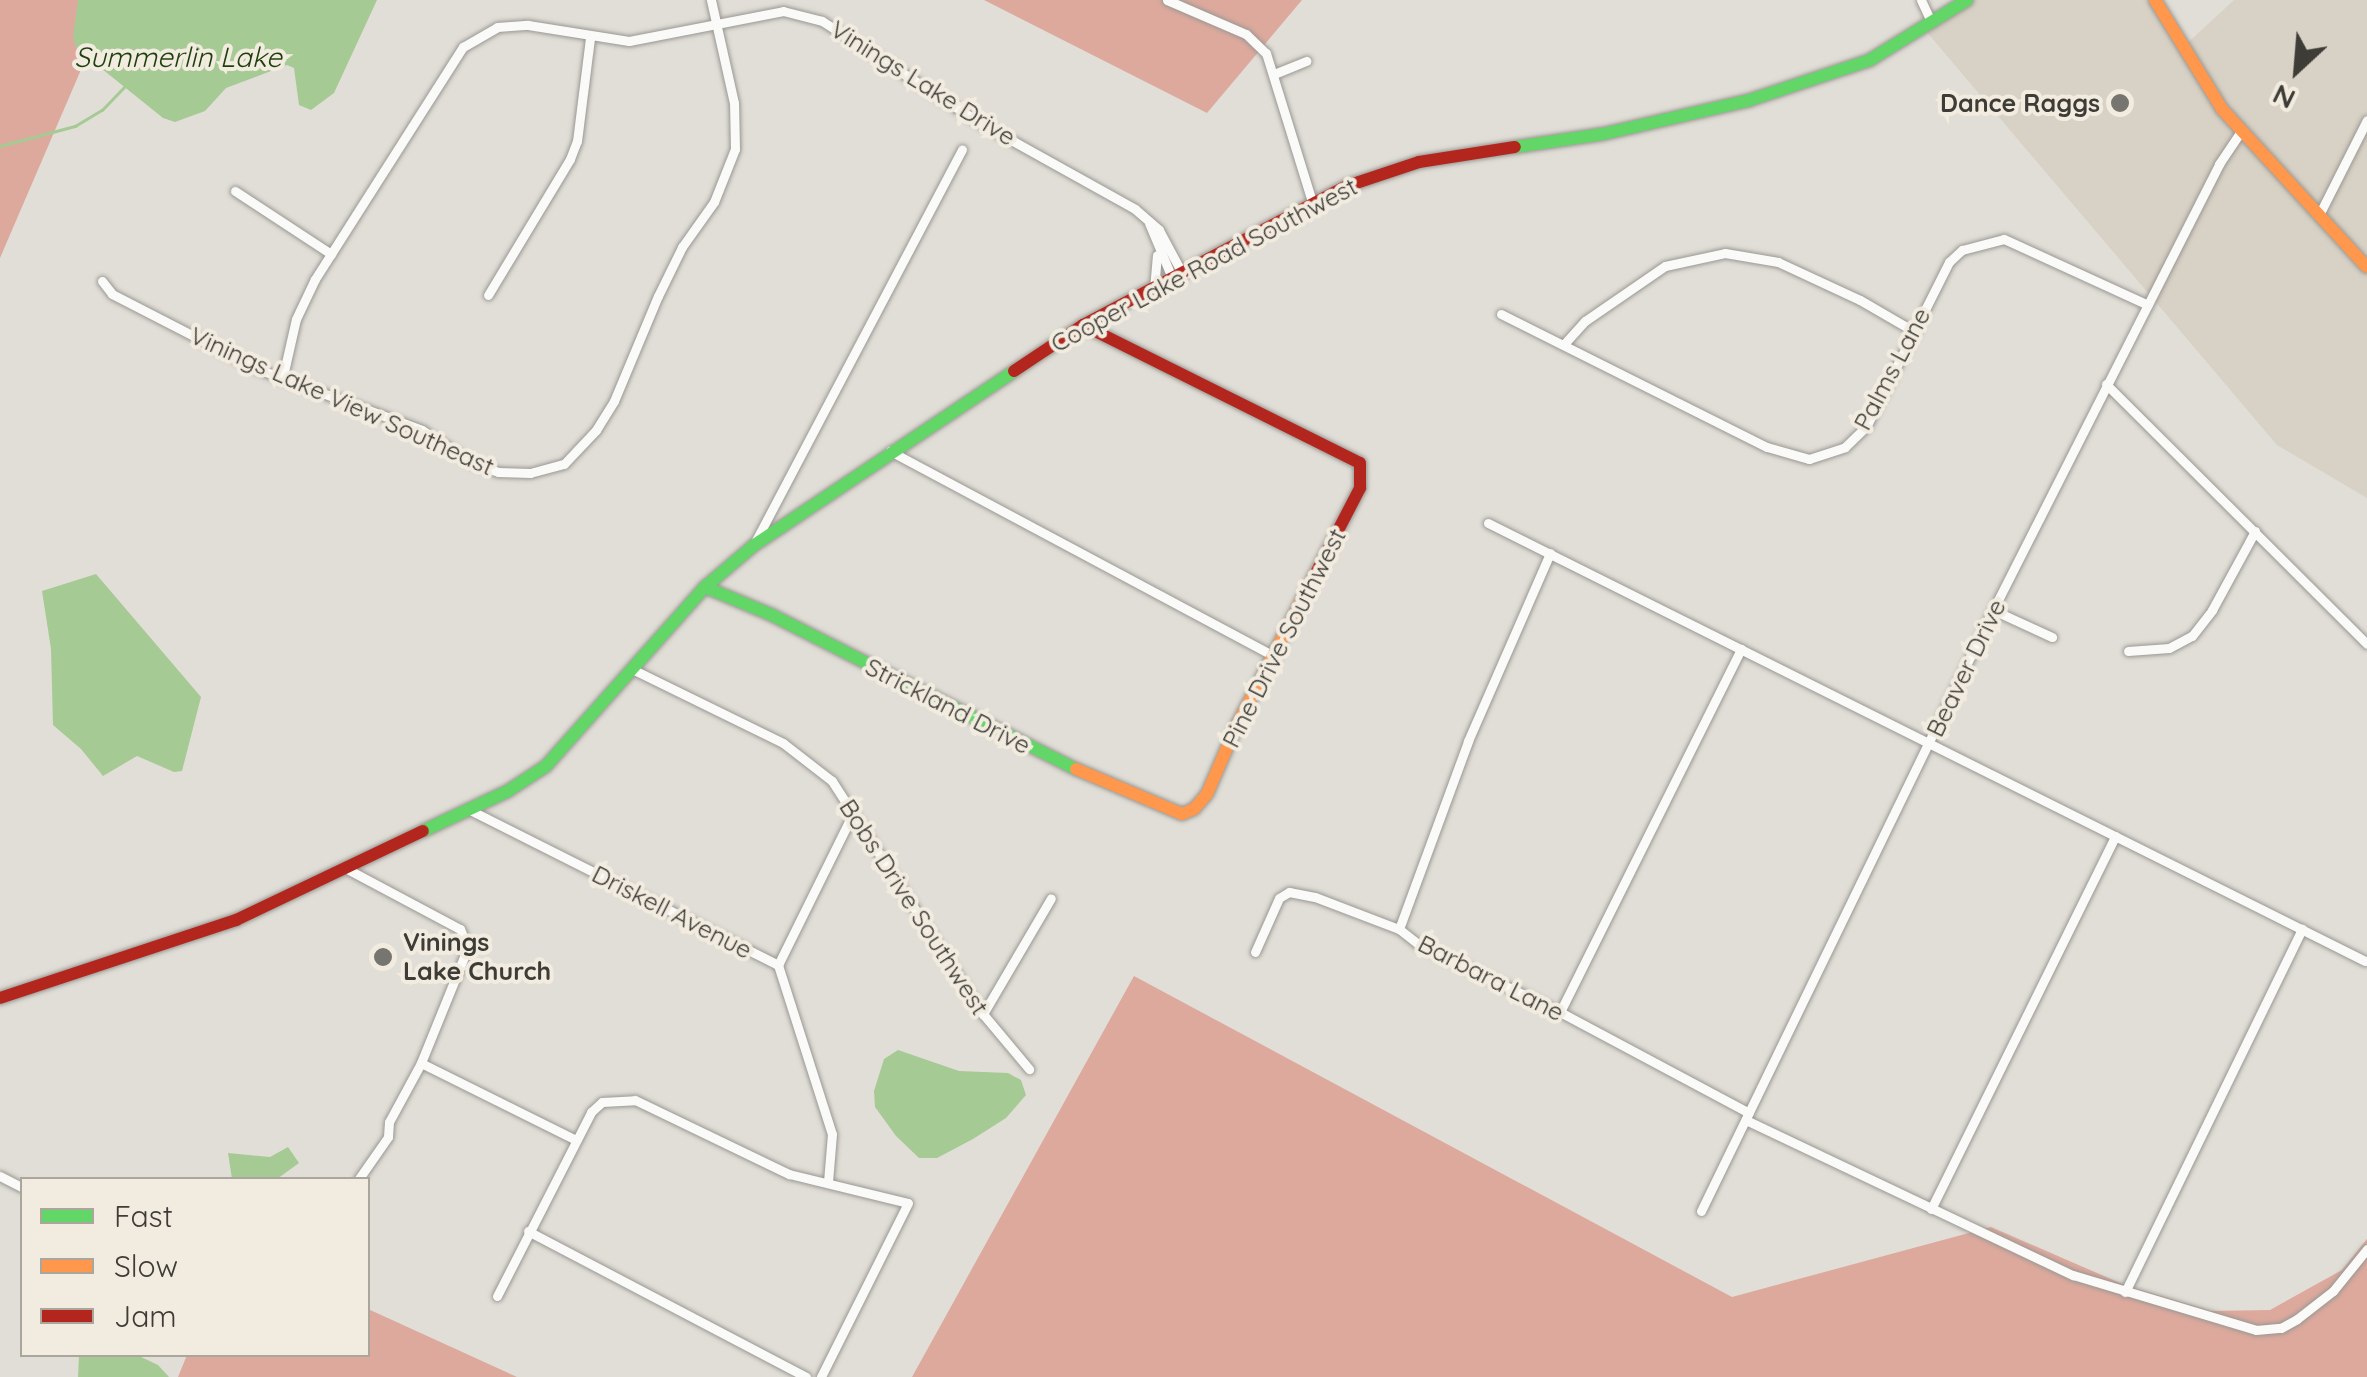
<!DOCTYPE html>
<html>
<head>
<meta charset="utf-8">
<style>
	body { margin:0 }
	#map { position:relative; width:2367px; height:1377px; overflow:hidden; background:#e1ded7; font-family:Quicksand,sans-serif }
	div>[style] { position:absolute }
	[style*='--x'] { left:calc(var(--x)*1px); top:calc(var(--y)*1px); width:calc(var(--w)*1px); rotate:calc(var(--a)*1deg) }
	.built>* { inset:0; background:#d8d1c5 }
	.forest>* { inset:0; background:#dda99d }
	.water>* { inset:0; background:#a6ca93 }
	.stream>* { height:2.5px; margin:-1.25px; padding:0 1.25px; transform-origin:1.25px; border-radius:1.25px; background:#a6ca93 }
	.roads { filter:drop-shadow(0 0 2px #9a9893) drop-shadow(0 0 2px #9a9893) }
	.street>* { height:9px; margin:-4.5px; padding:0 4.5px; transform-origin:4.5px; border-radius:4.5px; background:#fafaf9 }
	.fast>* { height:12px; margin:-6px; padding:0 6px; transform-origin:6px; border-radius:6px; background:#63d668 }
	.slow>* { height:12px; margin:-6px; padding:0 6px; transform-origin:6px; border-radius:6px; background:#ff974d }
	.jam>* { height:12px; margin:-6px; padding:0 6px; transform-origin:6px; border-radius:6px; background:#b3261e }
	.dots>* { width:28px; height:28px; translate:-50% -50%; box-sizing:border-box; border:5px solid #f2ece0; border-radius:50% }
	span { translate:-50% -50%; white-space:nowrap; text-align:center; line-height:1.15; -webkit-text-stroke:8px #f2ece0; paint-order:stroke }
	.street-label { font-size:25px; color:#3e3c37 }
	.poi-label { font-size:25px; color:#3e3c37; font-weight:700 }
	.right { translate:-100% -50%; text-align:right }
	.left { translate:0 -50%; text-align:left }
	.water-label { font-size:28px; color:#1d3f0b; font-style:italic }
	.legend { position:absolute; left:20px; top:1177px; width:350px; height:180px; box-sizing:border-box; background:#f2ece0; border:2px solid #aaa69c; margin:0; padding:12px 18px; list-style:none; font-size:30px; color:#3e3c37 }
	.legend li { display:flex; align-items:center; gap:20px; height:50px }
	.legend b { width:50px; border:2px solid #aaa69c }
	.north { position:absolute; left:2247px; top:20px; width:100px; height:100px; -webkit-text-stroke:8px #f2ece0; paint-order:stroke; rotate:206deg; font-size:28px; font-weight:700; line-height:40px; text-align:center; color:#3e3c37 }
	.north::after { content:''; display:block; margin:auto; width:35px; height:45px; background:#3e3c37; clip-path:polygon(50% 0,100% 100%,50% 72%,0 100%) }
</style>
</head>
<body>
<div id="map">
	<div class="built">
		<i style="clip-path:polygon(1963px 0,2159px 0,2182px 48px,2234px 0,2367px 0,2367px 498px,2277px 445px,1920px 24px)"></i>
	</div>
	<div class="forest">
		<i style="clip-path:polygon(0 0,79px 0,80px 72px,0 258px)"></i>
		<i style="clip-path:polygon(984px 0,1302px 0,1207px 113px)"></i>
		<i style="clip-path:polygon(1134px 976px,1732px 1297px,1991px 1227px,2127px 1286px,2211px 1311px,2270px 1310px,2342px 1270px,2367px 1239px,2367px 1377px,912px 1377px)"></i>
		<i style="clip-path:polygon(368px 1309px,517px 1377px,178px 1377px,187px 1355px,368px 1354px)"></i>
	</div>
	<div class="water">
		<i style="clip-path:polygon(78px 0,377px 0,334px 93px,311px 110px,299px 105px,294px 68px,287px 65px,226px 88px,205px 111px,175px 122px,163px 118px,76px 48px,73px 37px)"></i>
		<i style="clip-path:polygon(96px 574px,201px 697px,182px 771px,174px 772px,137px 756px,103px 776px,81px 749px,53px 725px,51px 649px,42px 591px)"></i>
		<i style="clip-path:polygon(898px 1050px,959px 1071px,1008px 1073px,1021px 1080px,1026px 1095px,1006px 1118px,973px 1139px,937px 1158px,919px 1158px,896px 1136px,875px 1107px,874px 1091px,884px 1059px)"></i>
		<i style="clip-path:polygon(288px 1147px,299px 1163px,277px 1179px,232px 1179px,228px 1153px,270px 1157px)"></i>
		<i style="clip-path:polygon(79px 1355px,137px 1355px,158px 1365px,169px 1377px,78px 1377px)"></i>
	</div>
	<div class="stream">
		<i style="--x:0;--y:146;--w:78;--a:-14.9"></i>
		<i style="--x:75;--y:126;--w:31;--a:-31"></i>
		<i style="--x:102;--y:110;--w:32;--a:-46"></i>
	</div>
	<div class="roads">
		<div class="street">
			<i style="--x:1167;--y:0;--w:86;--a:23.3"></i>
			<i style="--x:1246;--y:34;--w:28;--a:44"></i>
			<i style="--x:1266;--y:53;--w:159;--a:72.8"></i>
			<i style="--x:1921;--y:0;--w:21;--a:65"></i>
			<i style="--x:1274;--y:74;--w:35;--a:-22"></i>
			<i style="--x:235;--y:191;--w:115;--a:33.3"></i>
			<i style="--x:2319;--y:215;--w:106;--a:-63.2"></i>
			<i style="--x:1149;--y:223;--w:62;--a:67.2"></i>
			<i style="--x:102;--y:281;--w:16;--a:52"></i>
			<i style="--x:112;--y:294;--w:164;--a:27.2"></i>
			<i style="--x:258;--y:369;--w:175;--a:20.4"></i>
			<i style="--x:422;--y:430;--w:59;--a:33.1"></i>
			<i style="--x:471;--y:462;--w:29;--a:20"></i>
			<i style="--x:498;--y:472;--w:32;--a:2"></i>
			<i style="--x:530;--y:473;--w:35;--a:-15"></i>
			<i style="--x:564;--y:464;--w:47;--a:-46.7"></i>
			<i style="--x:596;--y:430;--w:34;--a:-58"></i>
			<i style="--x:614;--y:401;--w:114;--a:-67.3"></i>
			<i style="--x:658;--y:296;--w:55;--a:-63.9"></i>
			<i style="--x:682;--y:247;--w:55;--a:-54.6"></i>
			<i style="--x:714;--y:202;--w:57;--a:-68.4"></i>
			<i style="--x:735;--y:149;--w:46;--a:-91.2"></i>
			<i style="--x:734;--y:103;--w:106;--a:-102.6"></i>
			<i style="--x:1154;--y:289;--w:34;--a:-85"></i>
			<i style="--x:488;--y:295;--w:159;--a:-58.9"></i>
			<i style="--x:570;--y:159;--w:19;--a:-69"></i>
			<i style="--x:577;--y:141;--w:104;--a:-82.8"></i>
			<i style="--x:1501;--y:314;--w:297;--a:26.6"></i>
			<i style="--x:1767;--y:447;--w:44;--a:15.9"></i>
			<i style="--x:1809;--y:459;--w:38;--a:-18"></i>
			<i style="--x:1845;--y:447;--w:29;--a:-44"></i>
			<i style="--x:1866;--y:427;--w:185;--a:-63.3"></i>
			<i style="--x:1949;--y:262;--w:18;--a:-43"></i>
			<i style="--x:1962;--y:250;--w:43;--a:-14.7"></i>
			<i style="--x:2004;--y:239;--w:158;--a:24.6"></i>
			<i style="--x:1565;--y:343;--w:30;--a:-48"></i>
			<i style="--x:1585;--y:321;--w:97;--a:-34.5"></i>
			<i style="--x:1665;--y:266;--w:61;--a:-12.2"></i>
			<i style="--x:1725;--y:253;--w:54;--a:9.6"></i>
			<i style="--x:1778;--y:262;--w:90;--a:24.9"></i>
			<i style="--x:1860;--y:300;--w:64;--a:30.2"></i>
			<i style="--x:283;--y:376;--w:58;--a:-77.2"></i>
			<i style="--x:296;--y:319;--w:44;--a:-64.6"></i>
			<i style="--x:315;--y:279;--w:275;--a:-57.5"></i>
			<i style="--x:463;--y:47;--w:39;--a:-30"></i>
			<i style="--x:497;--y:27;--w:31;--a:-4"></i>
			<i style="--x:528;--y:25;--w:102;--a:9"></i>
			<i style="--x:629;--y:41;--w:157;--a:-11"></i>
			<i style="--x:783;--y:11;--w:40;--a:14.4"></i>
			<i style="--x:822;--y:21;--w:184;--a:32.8"></i>
			<i style="--x:977;--y:121;--w:181;--a:29.1"></i>
			<i style="--x:1135;--y:209;--w:32;--a:41"></i>
			<i style="--x:1159;--y:230;--w:51;--a:61.9"></i>
			<i style="--x:2106;--y:384;--w:368;--a:44.9"></i>
			<i style="--x:890;--y:451;--w:437;--a:28.1"></i>
			<i style="--x:1488;--y:523;--w:980;--a:26.54"></i>
			<i style="--x:754;--y:544;--w:446;--a:-62.2"></i>
			<i style="--x:1993;--y:610;--w:65;--a:24.6"></i>
			<i style="--x:2128;--y:651;--w:41;--a:-4.2"></i>
			<i style="--x:2169;--y:648;--w:26;--a:-28"></i>
			<i style="--x:2192;--y:636;--w:33;--a:-52"></i>
			<i style="--x:2212;--y:610;--w:90;--a:-61.4"></i>
			<i style="--x:634;--y:670;--w:166;--a:26.1"></i>
			<i style="--x:783;--y:743;--w:62;--a:37.8"></i>
			<i style="--x:832;--y:781;--w:278;--a:57.1"></i>
			<i style="--x:983;--y:1014;--w:72;--a:50.1"></i>
			<i style="--x:472;--y:811;--w:343;--a:26.7"></i>
			<i style="--x:778;--y:965;--w:177;--a:72.3"></i>
			<i style="--x:832;--y:1134;--w:48;--a:94.8"></i>
			<i style="--x:349;--y:870;--w:126;--a:28"></i>
			<i style="--x:460;--y:929;--w:20;--a:66"></i>
			<i style="--x:468;--y:947;--w:125;--a:112.1"></i>
			<i style="--x:421;--y:1063;--w:67;--a:118.5"></i>
			<i style="--x:389;--y:1122;--w:15;--a:94"></i>
			<i style="--x:388;--y:1137;--w:52;--a:124.9"></i>
			<i style="--x:1399;--y:929;--w:200;--a:-69.8"></i>
			<i style="--x:1468;--y:741;--w:205;--a:-66.4"></i>
			<i style="--x:1255;--y:952;--w:59;--a:-66"></i>
			<i style="--x:1279;--y:898;--w:12;--a:-31"></i>
			<i style="--x:1289;--y:892;--w:26;--a:11"></i>
			<i style="--x:1315;--y:897;--w:90;--a:20.9"></i>
			<i style="--x:1399;--y:929;--w:24;--a:38"></i>
			<i style="--x:1418;--y:944;--w:157;--a:25.6"></i>
			<i style="--x:1560;--y:1012;--w:214;--a:28.1"></i>
			<i style="--x:778;--y:965;--w:169;--a:-63.7"></i>
			<i style="--x:1560;--y:1012;--w:406;--a:-63.5"></i>
			<i style="--x:983;--y:1014;--w:134;--a:-59.6"></i>
			<i style="--x:421;--y:1063;--w:173;--a:26.4"></i>
			<i style="--x:1746;--y:1120;--w:362;--a:25.4"></i>
			<i style="--x:2073;--y:1275;--w:191;--a:16.7"></i>
			<i style="--x:2256;--y:1330;--w:25;--a:-5"></i>
			<i style="--x:2281;--y:1328;--w:18;--a:-29"></i>
			<i style="--x:2297;--y:1319;--w:46;--a:-37.9"></i>
			<i style="--x:2333;--y:1291;--w:54;--a:-51"></i>
			<i style="--x:0;--y:1176;--w:25;--a:27"></i>
			<i style="--x:1931;--y:1209;--w:416;--a:-63.7"></i>
			<i style="--x:1701;--y:1211;--w:668;--a:-64.09"></i>
			<i style="--x:1993;--y:610;--w:500;--a:-63.1"></i>
			<i style="--x:2219;--y:164;--w:40;--a:-56"></i>
			<i style="--x:528;--y:1231;--w:314;--a:27.7"></i>
			<i style="--x:2125;--y:1292;--w:404;--a:-64"></i>
			<i style="--x:497;--y:1296;--w:207;--a:-62.9"></i>
			<i style="--x:591;--y:1112;--w:15;--a:-42"></i>
			<i style="--x:602;--y:1102;--w:33;--a:-3"></i>
			<i style="--x:635;--y:1100;--w:171;--a:25.7"></i>
			<i style="--x:789;--y:1174;--w:122;--a:13.7"></i>
			<i style="--x:908;--y:1203;--w:195;--a:116.6"></i>
		</div>
		<div class="fast">
			<i style="--x:1515;--y:147;--w:89;--a:-8.4"></i>
			<i style="--x:1603;--y:134;--w:151;--a:-13"></i>
			<i style="--x:1750;--y:100;--w:126;--a:-18.4"></i>
			<i style="--x:1870;--y:60;--w:114;--a:-31.7"></i>
			<i style="--x:705;--y:587;--w:73;--a:22.7"></i>
			<i style="--x:772;--y:615;--w:341;--a:26.9"></i>
			<i style="--x:423;--y:831;--w:94;--a:-25.2"></i>
			<i style="--x:508;--y:791;--w:45;--a:-33.3"></i>
			<i style="--x:546;--y:766;--w:239;--a:-48.4"></i>
			<i style="--x:705;--y:587;--w:63;--a:-40.5"></i>
			<i style="--x:753;--y:546;--w:314;--a:-33.8"></i>
		</div>
		<div class="slow">
			<i style="--x:2155;--y:0;--w:128;--a:58.4"></i>
			<i style="--x:2222;--y:109;--w:214;--a:47.5"></i>
			<i style="--x:1076;--y:769;--w:115;--a:23"></i>
			<i style="--x:1182;--y:814;--w:13;--a:-23"></i>
			<i style="--x:1194;--y:809;--w:20;--a:-49"></i>
			<i style="--x:1207;--y:794;--w:73;--a:-66.6"></i>
			<i style="--x:1236;--y:727;--w:176;--a:-62.6"></i>
		</div>
		<div class="jam">
			<i style="--x:1083;--y:325;--w:309;--a:26.5"></i>
			<i style="--x:1360;--y:463;--w:25;--a:90"></i>
			<i style="--x:1360;--y:488;--w:93;--a:117.4"></i>
			<i style="--x:1014;--y:371;--w:83;--a:-33.7"></i>
			<i style="--x:1083;--y:325;--w:298;--a:-27.8"></i>
			<i style="--x:1347;--y:186;--w:76;--a:-18.4"></i>
			<i style="--x:1419;--y:162;--w:97;--a:-8.9"></i>
			<i style="--x:0;--y:998;--w:249;--a:-18.3"></i>
			<i style="--x:236;--y:920;--w:207;--a:-25.5"></i>
		</div>
	</div>
	<div class="dots">
		<i style="left:2120px;top:103px;background:#77756f"></i>
		<i style="left:383px;top:957px;background:#77756f"></i>
	</div>
	<div class="street-label">
		<span style="left:923px;top:83px;rotate:32deg">Vinings Lake Drive</span>
		<span style="left:1204px;top:265px;rotate:-28deg">Cooper Lake Road Southwest</span>
		<span style="left:1892px;top:369px;rotate:-62deg">Palms Lane</span>
		<span style="left:342px;top:401px;rotate:24deg">Vinings Lake View Southeast</span>
		<span style="left:1284px;top:638px;rotate:-63deg">Pine Drive Southwest</span>
		<span style="left:1966px;top:668px;rotate:-64deg">Beaver Drive</span>
		<span style="left:948px;top:706px;rotate:27deg">Strickland Drive</span>
		<span style="left:914px;top:907px;rotate:57deg">Bobs Drive Southwest</span>
		<span style="left:672px;top:912px;rotate:27deg">Driskell Avenue</span>
		<span style="left:1491px;top:978px;rotate:27deg">Barbara Lane</span>
	</div>
	<div class="poi-label">
		<span class="right" style="left:2100px;top:103px">Dance Raggs</span>
		<span class="left" style="left:403px;top:957px">Vinings<br>Lake Church</span>
	</div>
	<div class="water-label">
		<span style="left:178px;top:57px">Summerlin Lake</span>
	</div>
	<ul class="legend">
	<li><b style="height:12px;background:#63d668"></b>Fast</li>
	<li><b style="height:12px;background:#ff974d"></b>Slow</li>
	<li><b style="height:12px;background:#b3261e"></b>Jam</li>
	</ul>
	<div class="north">N</div>
</div>
</body>
</html>
